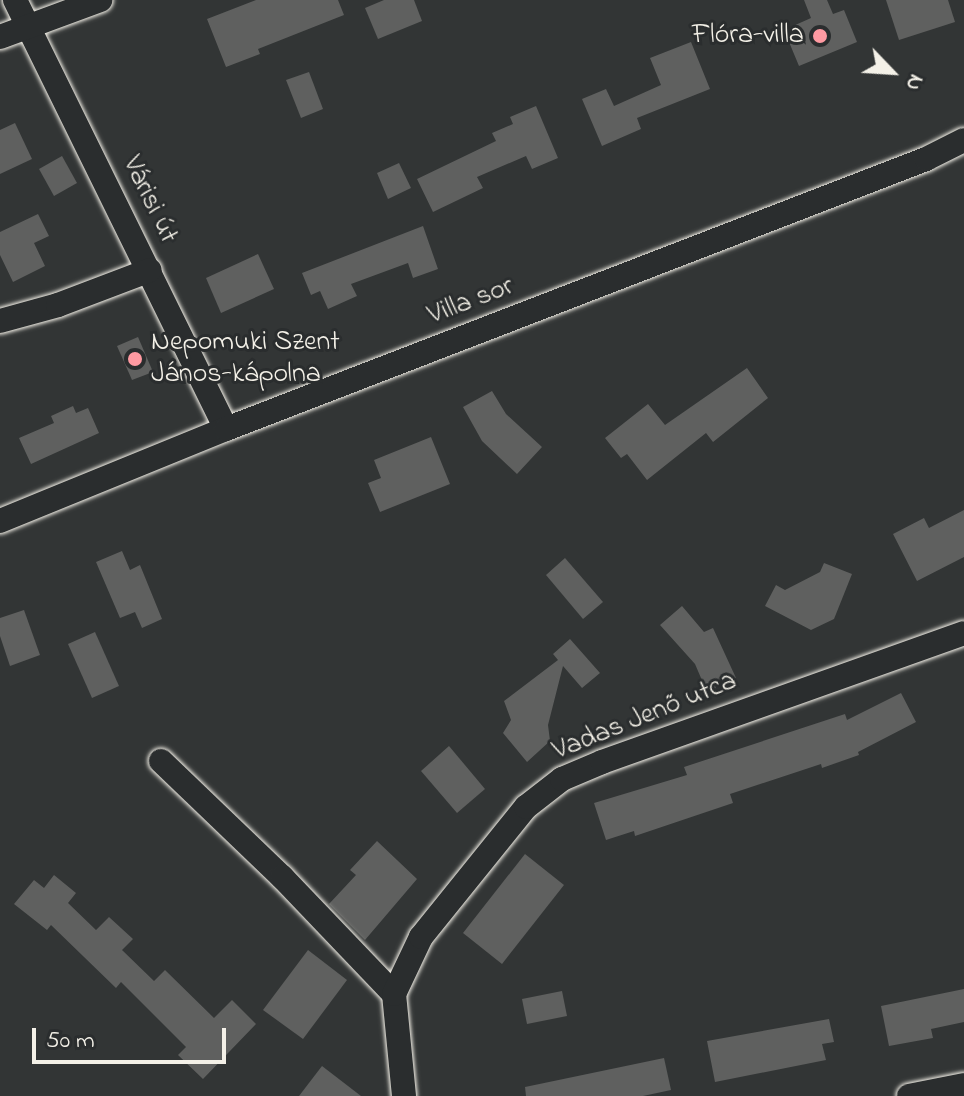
<!DOCTYPE html>
<html>
<head>
<meta charset="utf-8">
<style>
	body { margin:0 }
	#map { position:relative; width:964px; height:1096px; overflow:hidden; background:#323535; font-family:"Indie Flower",sans-serif }
	div>[style] { position:absolute }
	[style*='--x'] { left:calc(var(--x)*1px); top:calc(var(--y)*1px); width:calc(var(--w)*1px); rotate:calc(var(--a)*1deg) }
	.building>* { inset:0; background:#5f605f }
	.roads { filter:drop-shadow(0 0 2px #f4f1e8) drop-shadow(0 0 2px #f4f1e8) }
	.street>* { height:24px; margin:-12px; padding:0 12px; transform-origin:12px; border-radius:12px; background:#2a2d2e }
	.dots>* { width:22px; height:22px; translate:-50% -50%; box-sizing:border-box; border:4px solid #2a2d2e; border-radius:50% }
	span { translate:-50% -50%; white-space:nowrap; text-align:center; line-height:1.15; -webkit-text-stroke:6px #2a2d2e; paint-order:stroke }
	.poi-label { font-size:28px; color:#f4f1e8 }
	.right { translate:-100% -50%; text-align:right }
	.left { translate:0 -50%; text-align:left }
	.street-label { font-size:28px; color:#f4f1e8 }
	.north { position:absolute; left:852px; top:32px; width:80px; height:80px; -webkit-text-stroke:6px #2a2d2e; paint-order:stroke; rotate:115deg; font-size:22px; font-weight:700; line-height:32px; text-align:center; color:#f4f1e8 }
	.north::after { content:''; display:block; margin:auto; width:28px; height:36px; background:#f4f1e8; clip-path:polygon(50% 0,100% 100%,50% 72%,0 100%) }
	.scale { position:absolute; left:32px; top:1028px; width:194px; height:36px; box-sizing:border-box; border:4px solid #f4f1e8; border-top:0; padding-left:10px; font-size:24px; line-height:28px; white-space:nowrap; color:#f4f1e8; -webkit-text-stroke:6px #2a2d2e; paint-order:stroke }
</style>
</head>
<body>
<div id="map">
	<div class="building">
		<i style="clip-path:polygon(256px 0,338px 0,344px 15px,258px 49px,260px 54px,226px 67px,207px 19px)"></i>
		<i style="clip-path:polygon(384px 0,414px 0,422px 21px,378px 39px,365px 8px)"></i>
		<i style="clip-path:polygon(804px 0,827px 0,833px 14px,844px 10px,857px 42px,799px 66px,784px 30px,811px 18px)"></i>
		<i style="clip-path:polygon(886px 0,948px 0,955px 22px,899px 40px)"></i>
		<i style="clip-path:polygon(691px 42px,710px 89px,637px 118px,641px 129px,602px 146px,582px 99px,606px 89px,614px 106px,661px 85px,650px 58px)"></i>
		<i style="clip-path:polygon(309px 72px,323px 109px,301px 118px,286px 80px)"></i>
		<i style="clip-path:polygon(536px 106px,558px 158px,532px 169px,526px 156px,477px 177px,483px 188px,433px 212px,417px 179px,496px 141px,492px 133px,513px 124px,510px 117px)"></i>
		<i style="clip-path:polygon(15px 123px,32px 159px,0 174px,0 130px)"></i>
		<i style="clip-path:polygon(62px 156px,77px 183px,54px 196px,39px 169px)"></i>
		<i style="clip-path:polygon(399px 163px,411px 188px,388px 199px,377px 173px)"></i>
		<i style="clip-path:polygon(38px 214px,49px 236px,34px 243px,45px 266px,13px 282px,0 255px,0 232px)"></i>
		<i style="clip-path:polygon(423px 226px,438px 269px,413px 278px,408px 263px,351px 284px,357px 296px,328px 309px,320px 291px,311px 295px,302px 273px)"></i>
		<i style="clip-path:polygon(258px 254px,274px 289px,221px 313px,206px 278px)"></i>
		<i style="clip-path:polygon(138px 337px,153px 372px,132px 380px,117px 346px)"></i>
		<i style="clip-path:polygon(747px 368px,768px 398px,713px 442px,706px 433px,647px 480px,627px 454px,621px 458px,605px 438px,648px 404px,665px 425px)"></i>
		<i style="clip-path:polygon(492px 391px,506px 414px,542px 447px,517px 474px,482px 441px,463px 407px)"></i>
		<i style="clip-path:polygon(73px 406px,76px 413px,88px 408px,99px 433px,31px 464px,19px 438px,54px 423px,51px 416px)"></i>
		<i style="clip-path:polygon(431px 437px,450px 484px,380px 512px,368px 483px,381px 478px,374px 460px)"></i>
		<i style="clip-path:polygon(964px 510px,964px 557px,917px 581px,893px 534px,924px 518px,929px 528px)"></i>
		<i style="clip-path:polygon(122px 551px,130px 570px,140px 565px,162px 619px,142px 628px,135px 612px,120px 618px,96px 562px)"></i>
		<i style="clip-path:polygon(565px 558px,603px 602px,583px 619px,546px 575px)"></i>
		<i style="clip-path:polygon(824px 563px,852px 574px,834px 619px,811px 630px,765px 606px,776px 585px,785px 590px,820px 572px)"></i>
		<i style="clip-path:polygon(682px 606px,704px 632px,713px 628px,736px 678px,707px 692px,695px 664px,660px 625px)"></i>
		<i style="clip-path:polygon(24px 610px,40px 655px,10px 666px,0 636px,0 618px)"></i>
		<i style="clip-path:polygon(95px 632px,119px 686px,92px 698px,68px 644px)"></i>
		<i style="clip-path:polygon(570px 639px,600px 673px,582px 688px,563px 666px,548px 725px,550px 741px,527px 762px,503px 733px,511px 720px,504px 701px,558px 660px,553px 654px)"></i>
		<i style="clip-path:polygon(901px 693px,916px 722px,858px 752px,859px 755px,822px 768px,821px 764px,730px 794px,733px 803px,635px 836px,634px 831px,606px 840px,594px 803px,687px 775px,684px 767px,845px 714px,847px 720px)"></i>
		<i style="clip-path:polygon(449px 746px,485px 789px,457px 813px,421px 771px)"></i>
		<i style="clip-path:polygon(377px 841px,417px 879px,365px 940px,329px 904px,356px 875px,350px 870px)"></i>
		<i style="clip-path:polygon(525px 854px,564px 885px,502px 964px,463px 933px)"></i>
		<i style="clip-path:polygon(54px 875px,76px 893px,68px 903px,96px 930px,109px 917px,133px 939px,122px 950px,154px 981px,165px 970px,214px 1018px,232px 1000px,256px 1024px,203px 1079px,178px 1055px,186px 1047px,121px 982px,116px 988px,51px 925px,47px 930px,14px 904px,34px 880px,44px 888px)"></i>
		<i style="clip-path:polygon(308px 950px,347px 980px,303px 1039px,263px 1010px)"></i>
		<i style="clip-path:polygon(964px 989px,964px 1022px,931px 1029px,933px 1038px,889px 1046px,881px 1006px)"></i>
		<i style="clip-path:polygon(562px 991px,567px 1016px,527px 1024px,522px 999px)"></i>
		<i style="clip-path:polygon(829px 1019px,834px 1042px,822px 1044px,826px 1060px,715px 1082px,707px 1041px)"></i>
		<i style="clip-path:polygon(664px 1058px,671px 1090px,643px 1096px,526px 1096px,525px 1087px)"></i>
		<i style="clip-path:polygon(322px 1066px,361px 1096px,299px 1096px)"></i>
	</div>
	<div class="roads">
		<div class="street">
			<i style="--x:15;--y:0;--w:478;--a:63.8"></i>
			<i style="--x:0;--y:37;--w:107;--a:-20.3"></i>
			<i style="--x:0;--y:321;--w:60;--a:-15.4"></i>
			<i style="--x:58;--y:305;--w:98;--a:-20.8"></i>
			<i style="--x:0;--y:521;--w:244;--a:-22.2"></i>
			<i style="--x:226;--y:429;--w:750;--a:-21.09"></i>
			<i style="--x:926;--y:159;--w:42;--a:-26.6"></i>
			<i style="--x:161;--y:761;--w:168;--a:43.8"></i>
			<i style="--x:282;--y:877;--w:162;--a:46.3"></i>
			<i style="--x:404;--y:1096;--w:102;--a:-95.6"></i>
			<i style="--x:394;--y:994;--w:63;--a:-64.7"></i>
			<i style="--x:421;--y:937;--w:167;--a:-51.1"></i>
			<i style="--x:526;--y:807;--w:46;--a:-37.9"></i>
			<i style="--x:562;--y:779;--w:43;--a:-23"></i>
			<i style="--x:602;--y:762;--w:384;--a:-19.6"></i>
			<i style="--x:909;--y:1096;--w:56;--a:-11.3"></i>
		</div>
	</div>
	<div class="dots">
		<i style="left:820px;top:36px;background:#ff9aa2"></i>
		<i style="left:135px;top:359px;background:#ff9aa2"></i>
	</div>
	<div class="poi-label">
		<span class="right" style="left:804px;top:36px">Flóra-villa</span>
		<span class="left" style="left:151px;top:359px">Nepomuki Szent<br>János-kápolna</span>
	</div>
	<div class="street-label">
		<span style="left:149px;top:200px;rotate:64deg">Várisi út</span>
		<span style="left:471px;top:302px;rotate:-21deg">Villa sor</span>
		<span style="left:645px;top:717px;rotate:-22deg">Vadas Jenő utca</span>
	</div>
	<div class="north">N</div>
	<div class="scale">50 m</div>
</div>
</body>
</html>
